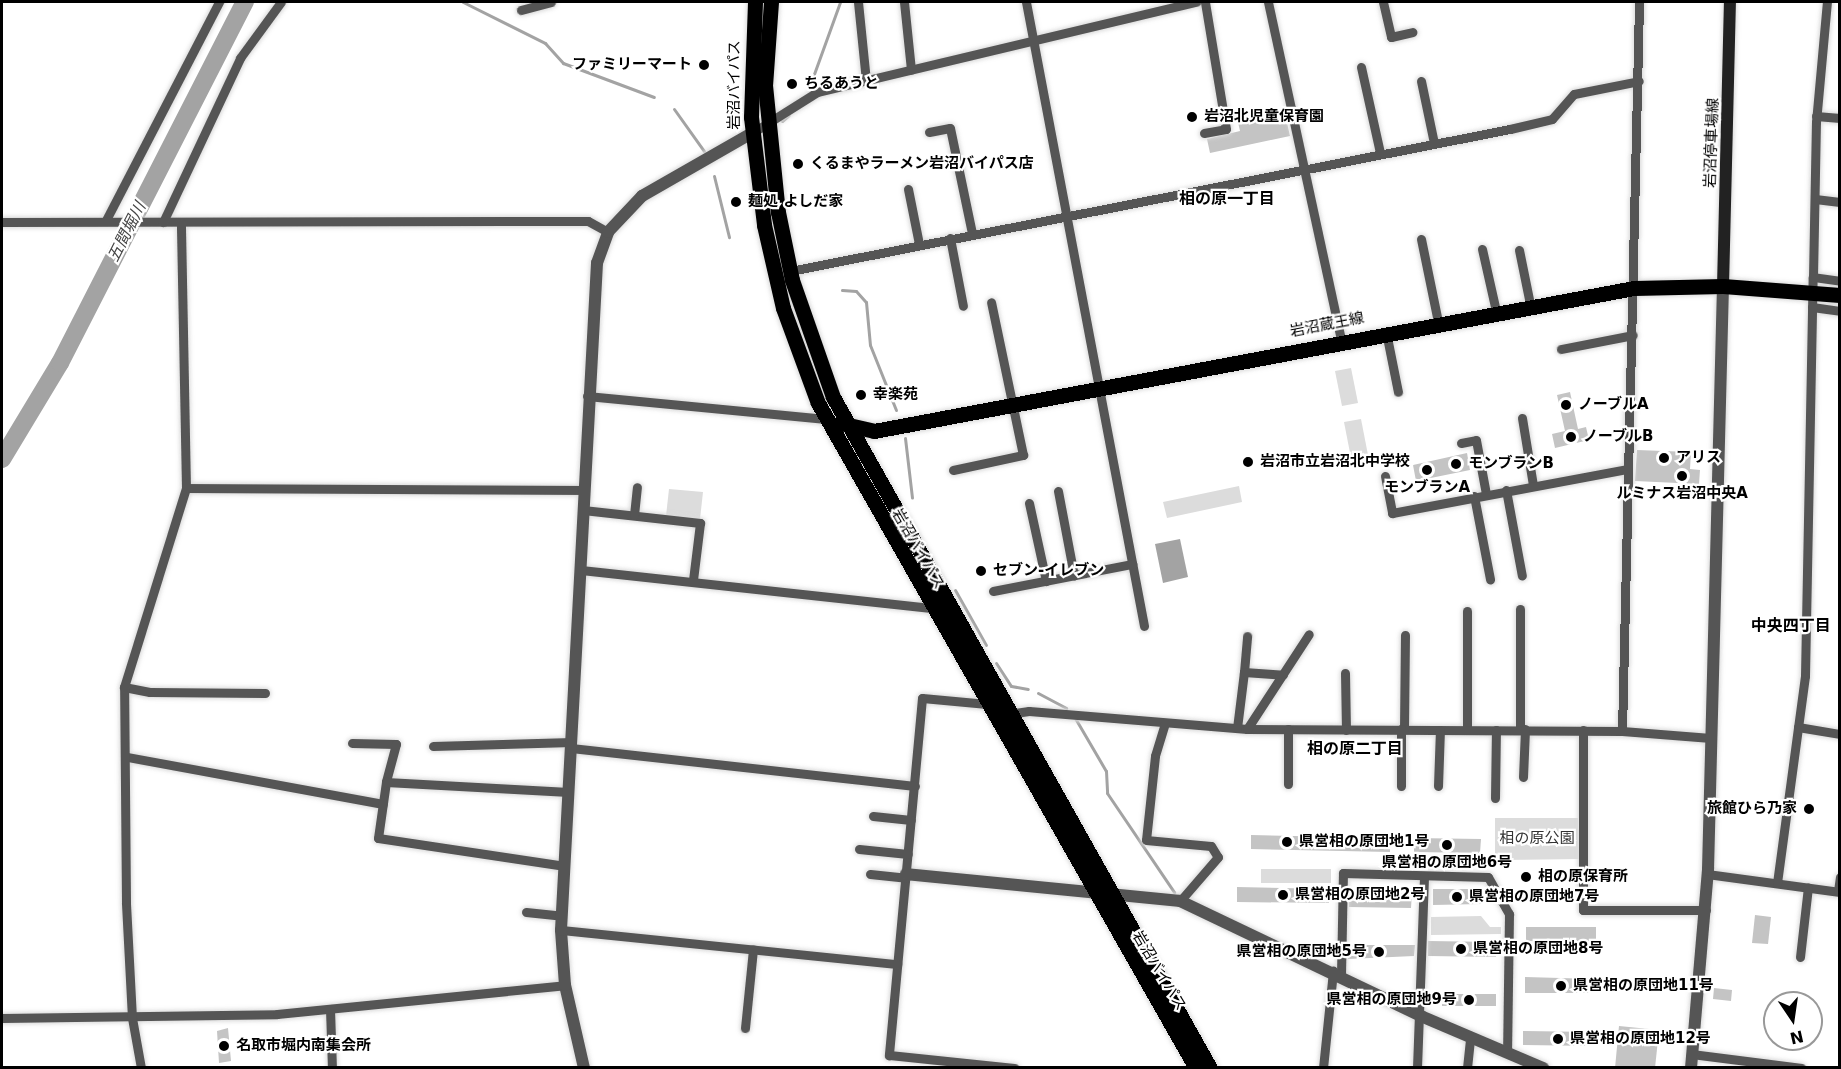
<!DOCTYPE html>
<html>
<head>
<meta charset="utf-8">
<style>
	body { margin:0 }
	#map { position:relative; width:1841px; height:1069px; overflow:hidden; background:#fff; font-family:"DejaVu Sans","Noto Sans JP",sans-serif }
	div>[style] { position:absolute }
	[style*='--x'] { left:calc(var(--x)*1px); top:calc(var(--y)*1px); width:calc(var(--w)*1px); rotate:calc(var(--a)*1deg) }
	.green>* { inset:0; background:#dcdcdc }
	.water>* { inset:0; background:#a3a3a3 }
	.stream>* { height:3px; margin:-1.5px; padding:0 1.5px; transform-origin:1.5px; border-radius:1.5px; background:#a3a3a3 }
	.river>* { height:18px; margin:-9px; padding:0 9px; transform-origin:9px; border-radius:9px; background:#a3a3a3 }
	.building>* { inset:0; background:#c4c4c4 }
	.roads { filter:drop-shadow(0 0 2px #dbdbdb) drop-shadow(0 0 2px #dbdbdb) }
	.minor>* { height:9px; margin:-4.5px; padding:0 4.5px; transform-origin:4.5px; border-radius:4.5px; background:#555 }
	.tertiary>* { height:12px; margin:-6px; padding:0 6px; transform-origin:6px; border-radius:6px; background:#555 }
	.secondary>* { height:12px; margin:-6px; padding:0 6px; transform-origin:6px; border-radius:6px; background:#222 }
	.primary>* { height:15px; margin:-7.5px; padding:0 7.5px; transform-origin:7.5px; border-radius:7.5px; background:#000 }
	.trunk>* { height:15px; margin:-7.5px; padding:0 7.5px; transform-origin:7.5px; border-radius:7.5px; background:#000 }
	.dots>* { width:16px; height:16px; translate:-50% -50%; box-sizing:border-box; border:3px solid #fff; border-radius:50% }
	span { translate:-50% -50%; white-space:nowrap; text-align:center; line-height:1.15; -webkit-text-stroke:4.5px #fff; paint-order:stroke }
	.poi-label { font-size:15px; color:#000; font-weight:700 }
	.right { translate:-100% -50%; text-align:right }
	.left { translate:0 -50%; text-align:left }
	.street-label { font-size:15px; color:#000 }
	.park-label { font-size:15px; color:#333 }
	.neighbourhood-label { font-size:16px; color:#000; font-weight:700 }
	.water-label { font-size:16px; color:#444; font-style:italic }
	.frame { position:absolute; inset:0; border:3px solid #000; pointer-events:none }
	.north { position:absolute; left:1763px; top:991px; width:60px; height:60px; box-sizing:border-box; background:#fff; border:2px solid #999; border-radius:50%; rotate:167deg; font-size:16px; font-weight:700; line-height:24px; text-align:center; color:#000 }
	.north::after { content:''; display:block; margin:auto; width:21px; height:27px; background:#000; clip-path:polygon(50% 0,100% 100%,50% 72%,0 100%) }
</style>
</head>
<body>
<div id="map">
	<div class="green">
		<i style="clip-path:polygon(1351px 368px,1358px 403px,1342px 406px,1335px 371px)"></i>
		<i style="clip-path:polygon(1361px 419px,1368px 455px,1351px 458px,1344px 422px)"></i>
		<i style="clip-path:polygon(1239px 486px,1242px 502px,1167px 518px,1163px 502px)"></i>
		<i style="clip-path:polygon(669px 489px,703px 492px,700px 519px,666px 516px)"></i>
		<i style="clip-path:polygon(1495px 818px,1578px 818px,1579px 859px,1495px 860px)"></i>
		<i style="clip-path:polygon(1261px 869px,1331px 869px,1331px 883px,1261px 883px)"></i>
		<i style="clip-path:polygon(1481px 916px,1490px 927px,1501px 927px,1501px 934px,1431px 935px,1431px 917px)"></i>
	</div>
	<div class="water">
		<i style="clip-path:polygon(1180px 539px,1188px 577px,1163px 583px,1155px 544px)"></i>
	</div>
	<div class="stream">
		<i style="--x:463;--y:2;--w:92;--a:26.6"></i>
		<i style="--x:545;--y:43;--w:27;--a:48"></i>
		<i style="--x:563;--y:63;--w:97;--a:20.5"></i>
		<i style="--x:810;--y:85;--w:88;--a:-70.1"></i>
		<i style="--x:674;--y:109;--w:52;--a:54.5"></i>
		<i style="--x:782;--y:121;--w:9;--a:-41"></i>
		<i style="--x:714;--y:176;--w:63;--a:76.2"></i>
		<i style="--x:842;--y:290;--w:14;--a:4"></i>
		<i style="--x:856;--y:291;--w:15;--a:48"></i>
		<i style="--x:866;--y:302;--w:43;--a:84.7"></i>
		<i style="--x:870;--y:345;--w:70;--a:68.2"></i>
		<i style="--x:905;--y:438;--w:60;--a:83.3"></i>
		<i style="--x:955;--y:590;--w:63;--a:60.6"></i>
		<i style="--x:996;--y:663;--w:27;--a:57"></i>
		<i style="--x:1011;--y:686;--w:17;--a:10"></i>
		<i style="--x:1038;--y:693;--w:32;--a:28"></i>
		<i style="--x:1075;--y:718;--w:61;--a:59.7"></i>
		<i style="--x:1106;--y:771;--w:22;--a:87"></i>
		<i style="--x:1107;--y:793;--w:120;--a:55.9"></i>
	</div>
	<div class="river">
		<i style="--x:2;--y:459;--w:112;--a:-58.9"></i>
		<i style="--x:60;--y:363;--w:406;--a:-62.9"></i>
	</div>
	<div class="building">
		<i style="clip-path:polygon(1284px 109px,1290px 136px,1210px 153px,1207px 139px,1240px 131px,1237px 118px)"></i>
		<i style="clip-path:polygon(1570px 392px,1578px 429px,1586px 427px,1589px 440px,1555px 448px,1552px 434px,1565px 431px,1557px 395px)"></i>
		<i style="clip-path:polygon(1637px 450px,1691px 452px,1690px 469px,1700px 470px,1699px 484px,1635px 481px)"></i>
		<i style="clip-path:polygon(1467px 453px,1470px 470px,1416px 481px,1413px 465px)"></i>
		<i style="clip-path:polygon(1251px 835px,1390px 838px,1390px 852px,1251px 849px)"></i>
		<i style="clip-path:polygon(1414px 838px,1481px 839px,1480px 853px,1414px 852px)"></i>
		<i style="clip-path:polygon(1237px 887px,1329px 889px,1329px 903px,1237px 902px)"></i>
		<i style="clip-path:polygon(1433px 889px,1481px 889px,1481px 904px,1433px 905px)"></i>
		<i style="clip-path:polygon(1349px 893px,1412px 893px,1411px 908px,1349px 907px)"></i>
		<i style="clip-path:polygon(1755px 915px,1771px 917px,1768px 944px,1752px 943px)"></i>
		<i style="clip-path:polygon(1526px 927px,1596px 927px,1596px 942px,1526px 941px)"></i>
		<i style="clip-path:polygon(1428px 941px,1496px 942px,1496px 957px,1428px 956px)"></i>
		<i style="clip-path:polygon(1348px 945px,1415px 945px,1414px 956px,1348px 959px)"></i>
		<i style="clip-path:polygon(1525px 977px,1596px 979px,1596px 993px,1525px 993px)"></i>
		<i style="clip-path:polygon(1714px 988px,1732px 990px,1731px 1001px,1713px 999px)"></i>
		<i style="clip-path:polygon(1442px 994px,1496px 994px,1496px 1006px,1442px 1006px)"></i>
		<i style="clip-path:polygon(1619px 1026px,1659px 1030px,1655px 1068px,1615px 1068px)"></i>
		<i style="clip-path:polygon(228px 1028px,231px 1061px,219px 1063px,217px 1031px)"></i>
		<i style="clip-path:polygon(1523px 1031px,1594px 1032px,1594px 1046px,1523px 1045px)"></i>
	</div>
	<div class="roads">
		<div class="minor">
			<i style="--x:858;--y:2;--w:79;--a:84.2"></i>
			<i style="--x:904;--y:2;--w:68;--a:84.1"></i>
			<i style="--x:1026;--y:2;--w:635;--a:79.29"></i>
			<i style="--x:1268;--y:2;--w:347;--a:77.8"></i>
			<i style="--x:1383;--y:2;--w:36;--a:77"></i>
			<i style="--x:1391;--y:37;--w:22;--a:-13"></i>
			<i style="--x:521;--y:10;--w:31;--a:-15"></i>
			<i style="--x:1361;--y:67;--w:88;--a:77.5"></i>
			<i style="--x:1421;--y:81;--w:63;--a:78.2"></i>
			<i style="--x:1816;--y:116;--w:24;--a:5"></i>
			<i style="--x:929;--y:132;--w:21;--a:-11"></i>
			<i style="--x:950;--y:128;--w:107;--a:78.2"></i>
			<i style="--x:752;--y:133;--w:77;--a:-32.2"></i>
			<i style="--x:817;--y:92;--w:390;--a:-13.4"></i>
			<i style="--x:1204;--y:133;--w:22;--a:-10"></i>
			<i style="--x:1226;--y:129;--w:129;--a:-99.4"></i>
			<i style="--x:908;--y:189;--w:56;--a:78.7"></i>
			<i style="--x:1815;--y:199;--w:25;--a:7"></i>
			<i style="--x:106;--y:220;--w:246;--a:-62.6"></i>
			<i style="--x:2;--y:222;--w:586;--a:-0.1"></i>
			<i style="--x:588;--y:221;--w:23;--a:29"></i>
			<i style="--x:163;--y:222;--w:181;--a:-64.8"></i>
			<i style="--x:240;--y:58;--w:69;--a:-53.8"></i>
			<i style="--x:950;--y:238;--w:69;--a:79.2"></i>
			<i style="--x:1421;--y:239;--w:85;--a:78.4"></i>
			<i style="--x:1482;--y:249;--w:64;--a:77.3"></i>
			<i style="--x:1519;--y:250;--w:55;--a:78.5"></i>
			<i style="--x:790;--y:271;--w:734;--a:-11.16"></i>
			<i style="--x:1510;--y:129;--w:43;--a:-13.4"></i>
			<i style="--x:1552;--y:119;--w:33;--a:-49"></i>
			<i style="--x:1574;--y:94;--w:66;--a:-11.3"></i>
			<i style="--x:1813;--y:277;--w:155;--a:-88.9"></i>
			<i style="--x:1816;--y:122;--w:121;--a:-84.8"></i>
			<i style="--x:1812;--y:307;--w:28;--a:8"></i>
			<i style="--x:1386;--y:332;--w:61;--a:78.7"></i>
			<i style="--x:1561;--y:349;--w:73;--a:-11"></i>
			<i style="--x:587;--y:396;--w:240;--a:5.5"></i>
			<i style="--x:1522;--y:418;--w:68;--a:80.7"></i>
			<i style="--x:1461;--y:443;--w:15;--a:-11"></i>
			<i style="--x:1476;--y:440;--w:55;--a:79.5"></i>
			<i style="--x:953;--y:470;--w:72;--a:-12.1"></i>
			<i style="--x:1023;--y:455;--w:156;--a:-101.8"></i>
			<i style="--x:1385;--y:476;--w:38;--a:79"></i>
			<i style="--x:1392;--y:513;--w:240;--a:-10.6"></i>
			<i style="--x:186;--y:488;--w:398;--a:0.3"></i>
			<i style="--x:1506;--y:490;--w:87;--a:79.5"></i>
			<i style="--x:1058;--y:491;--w:86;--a:79.3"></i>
			<i style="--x:1474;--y:496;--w:85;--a:79.1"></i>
			<i style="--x:1029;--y:503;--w:80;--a:77.7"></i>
			<i style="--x:583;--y:510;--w:118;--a:6.3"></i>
			<i style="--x:700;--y:523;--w:57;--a:97"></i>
			<i style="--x:634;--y:515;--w:28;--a:-84"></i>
			<i style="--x:581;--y:570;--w:352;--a:6.2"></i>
			<i style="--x:993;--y:591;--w:142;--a:-11"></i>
			<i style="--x:1520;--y:609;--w:120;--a:90"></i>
			<i style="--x:1467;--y:611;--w:119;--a:90"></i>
			<i style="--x:1244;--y:672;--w:36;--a:-85"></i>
			<i style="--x:1345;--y:673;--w:57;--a:89"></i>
			<i style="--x:124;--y:687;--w:26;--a:11"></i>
			<i style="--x:150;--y:692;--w:115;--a:0.5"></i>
			<i style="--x:987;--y:704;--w:65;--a:-174.7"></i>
			<i style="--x:922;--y:698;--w:359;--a:95.3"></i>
			<i style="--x:889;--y:1055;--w:126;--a:5.9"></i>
			<i style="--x:1008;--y:714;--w:21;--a:-8"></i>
			<i style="--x:1029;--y:711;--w:219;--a:4.7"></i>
			<i style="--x:1247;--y:729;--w:375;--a:0.3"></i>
			<i style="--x:1622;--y:731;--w:89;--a:4.5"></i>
			<i style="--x:1165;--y:723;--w:34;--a:107"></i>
			<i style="--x:1155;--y:756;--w:84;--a:96.1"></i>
			<i style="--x:1146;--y:840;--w:65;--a:5.3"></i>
			<i style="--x:1211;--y:846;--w:13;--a:58"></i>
			<i style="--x:1218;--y:857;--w:58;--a:130.8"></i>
			<i style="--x:1798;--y:727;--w:43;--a:9.5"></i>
			<i style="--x:1237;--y:728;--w:56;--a:-82.9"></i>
			<i style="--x:1244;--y:672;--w:39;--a:4"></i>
			<i style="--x:1247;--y:729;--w:113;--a:-56.9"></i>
			<i style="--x:1404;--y:729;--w:94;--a:-89.4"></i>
			<i style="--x:1583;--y:730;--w:180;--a:90"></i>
			<i style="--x:1583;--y:910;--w:123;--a:0"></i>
			<i style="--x:1622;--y:731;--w:729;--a:-88.66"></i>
			<i style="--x:352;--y:743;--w:44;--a:1.3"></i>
			<i style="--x:396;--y:744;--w:39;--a:105"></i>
			<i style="--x:433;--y:746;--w:139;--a:-1.6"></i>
			<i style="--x:571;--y:748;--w:346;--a:6.3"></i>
			<i style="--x:127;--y:757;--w:260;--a:10.4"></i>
			<i style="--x:1523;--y:777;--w:48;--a:-87.6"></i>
			<i style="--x:1288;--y:784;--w:55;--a:-90"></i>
			<i style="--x:1401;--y:786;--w:57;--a:-90"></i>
			<i style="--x:1438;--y:786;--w:56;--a:-88"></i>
			<i style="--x:1495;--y:798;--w:68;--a:-89.2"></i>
			<i style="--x:873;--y:816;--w:38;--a:6"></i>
			<i style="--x:859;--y:849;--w:49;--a:5.8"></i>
			<i style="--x:565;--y:866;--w:189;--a:-171.5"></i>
			<i style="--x:378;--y:838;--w:57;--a:-81.9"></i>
			<i style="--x:386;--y:782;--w:183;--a:3.1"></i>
			<i style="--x:870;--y:874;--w:36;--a:6"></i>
			<i style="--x:1707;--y:874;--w:134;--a:7.7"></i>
			<i style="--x:1777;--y:883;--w:209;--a:-82.3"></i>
			<i style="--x:1805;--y:676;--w:399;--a:-88.9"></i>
			<i style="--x:1813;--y:277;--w:27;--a:8"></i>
			<i style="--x:1838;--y:891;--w:14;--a:-82"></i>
			<i style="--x:526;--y:912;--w:36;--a:6"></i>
			<i style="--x:561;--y:930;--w:338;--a:5.8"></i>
			<i style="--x:1800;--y:957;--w:70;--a:-83.5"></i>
			<i style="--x:1341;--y:975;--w:102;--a:-88.9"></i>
			<i style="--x:1343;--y:873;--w:145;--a:1.6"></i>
			<i style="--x:1488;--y:877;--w:43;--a:60.4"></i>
			<i style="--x:1509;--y:914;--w:138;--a:90.8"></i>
			<i style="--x:330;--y:1009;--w:59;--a:88.1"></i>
			<i style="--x:2;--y:1018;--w:275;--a:-0.8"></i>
			<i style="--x:277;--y:1014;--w:289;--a:-5.7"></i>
			<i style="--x:745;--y:1028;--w:79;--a:-84.2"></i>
			<i style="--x:1692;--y:1054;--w:110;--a:7.3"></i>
			<i style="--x:141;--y:1068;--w:51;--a:-100.2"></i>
			<i style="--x:132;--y:1018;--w:116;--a:-93"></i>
			<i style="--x:126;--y:902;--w:215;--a:-90.5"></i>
			<i style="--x:124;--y:687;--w:208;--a:-72.7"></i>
			<i style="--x:186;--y:488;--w:265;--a:-91.1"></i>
			<i style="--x:1323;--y:1068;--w:98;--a:-84.1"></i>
			<i style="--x:1417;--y:1068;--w:192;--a:-87.9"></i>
			<i style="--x:1467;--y:1068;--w:31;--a:-84"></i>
		</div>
		<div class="tertiary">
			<i style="--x:906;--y:874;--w:275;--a:5.6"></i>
			<i style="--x:1180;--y:901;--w:267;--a:25.5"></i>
			<i style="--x:1421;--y:1016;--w:133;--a:23.1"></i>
			<i style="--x:584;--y:1068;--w:85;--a:-102.9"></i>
			<i style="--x:565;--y:985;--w:55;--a:-94.2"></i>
			<i style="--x:561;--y:930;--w:668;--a:-86.91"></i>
			<i style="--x:597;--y:263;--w:33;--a:-70"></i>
			<i style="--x:608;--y:232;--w:50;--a:-46.6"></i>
			<i style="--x:642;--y:196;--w:127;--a:-29.8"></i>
			<i style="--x:1691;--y:1068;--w:199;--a:-85.1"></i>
			<i style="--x:1708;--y:870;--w:584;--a:-88.53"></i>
		</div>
		<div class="secondary">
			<i style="--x:1723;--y:286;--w:284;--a:-88.6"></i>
		</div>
		<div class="primary">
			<i style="--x:840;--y:423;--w:35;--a:13"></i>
			<i style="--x:874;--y:431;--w:773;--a:-10.66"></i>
			<i style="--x:1634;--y:288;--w:89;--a:-1.3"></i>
			<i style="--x:1723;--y:286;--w:117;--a:4.4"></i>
		</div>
		<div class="trunk">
			<i style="--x:755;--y:2;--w:115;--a:92"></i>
			<i style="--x:751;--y:117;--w:109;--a:83.1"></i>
			<i style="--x:764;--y:225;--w:85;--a:77.1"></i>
			<i style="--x:783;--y:308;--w:101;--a:69.8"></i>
			<i style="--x:818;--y:403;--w:765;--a:60.39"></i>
			<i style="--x:771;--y:2;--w:83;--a:94.1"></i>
			<i style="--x:765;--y:85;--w:128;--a:84.2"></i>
			<i style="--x:778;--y:212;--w:69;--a:78.4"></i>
			<i style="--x:792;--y:280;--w:124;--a:70.7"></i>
			<i style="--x:833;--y:397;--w:770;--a:60.67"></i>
		</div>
	</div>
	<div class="dots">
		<i style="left:704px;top:65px;background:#000"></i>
		<i style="left:792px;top:84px;background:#000"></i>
		<i style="left:1192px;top:117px;background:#000"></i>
		<i style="left:798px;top:164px;background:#000"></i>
		<i style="left:736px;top:202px;background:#000"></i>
		<i style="left:861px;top:395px;background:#000"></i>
		<i style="left:1566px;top:405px;background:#000"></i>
		<i style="left:1571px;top:437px;background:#000"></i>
		<i style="left:1664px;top:458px;background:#000"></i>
		<i style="left:1248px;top:462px;background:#000"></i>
		<i style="left:1456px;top:464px;background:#000"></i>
		<i style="left:1427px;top:470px;background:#000"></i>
		<i style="left:1682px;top:476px;background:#000"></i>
		<i style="left:981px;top:571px;background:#000"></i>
		<i style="left:1809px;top:809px;background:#000"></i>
		<i style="left:1287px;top:842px;background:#000"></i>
		<i style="left:1447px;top:845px;background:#000"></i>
		<i style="left:1526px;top:877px;background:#000"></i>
		<i style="left:1283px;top:895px;background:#000"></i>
		<i style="left:1457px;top:897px;background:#000"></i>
		<i style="left:1461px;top:949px;background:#000"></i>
		<i style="left:1379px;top:952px;background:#000"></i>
		<i style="left:1561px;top:986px;background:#000"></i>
		<i style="left:1469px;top:1000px;background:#000"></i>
		<i style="left:1558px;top:1039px;background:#000"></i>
		<i style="left:224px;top:1046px;background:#000"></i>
	</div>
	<div class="poi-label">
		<span class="right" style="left:692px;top:65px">ファミリーマート</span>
		<span class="left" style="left:804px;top:84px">ちるあうと</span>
		<span class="left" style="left:1204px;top:117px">岩沼北児童保育園</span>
		<span class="left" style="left:810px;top:164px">くるまやラーメン岩沼バイパス店</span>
		<span class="left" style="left:748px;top:202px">麺処 よしだ家</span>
		<span class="left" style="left:873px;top:395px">幸楽苑</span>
		<span class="left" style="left:1578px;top:405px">ノーブルA</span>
		<span class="left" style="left:1583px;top:437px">ノーブルB</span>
		<span class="left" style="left:1676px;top:458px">アリス</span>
		<span class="left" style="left:1260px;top:462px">岩沼市立岩沼北中学校</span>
		<span class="left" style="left:1468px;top:464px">モンブランB</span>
		<span style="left:1427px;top:488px">モンブランA</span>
		<span style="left:1682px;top:494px">ルミナス岩沼中央A</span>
		<span class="left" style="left:993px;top:571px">セブン-イレブン</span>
		<span class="right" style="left:1797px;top:809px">旅館ひら乃家</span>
		<span class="left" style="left:1299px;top:842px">県営相の原団地1号</span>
		<span style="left:1447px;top:863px">県営相の原団地6号</span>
		<span class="left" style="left:1538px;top:877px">相の原保育所</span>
		<span class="left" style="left:1295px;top:895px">県営相の原団地2号</span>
		<span class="left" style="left:1469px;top:897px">県営相の原団地7号</span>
		<span class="left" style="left:1473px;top:949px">県営相の原団地8号</span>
		<span class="right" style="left:1367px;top:952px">県営相の原団地5号</span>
		<span class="left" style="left:1573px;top:986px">県営相の原団地11号</span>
		<span class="right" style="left:1457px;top:1000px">県営相の原団地9号</span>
		<span class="left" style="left:1570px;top:1039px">県営相の原団地12号</span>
		<span class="left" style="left:236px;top:1046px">名取市堀内南集会所</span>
	</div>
	<div class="street-label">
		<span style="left:735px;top:85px;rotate:-90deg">岩沼バイパス</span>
		<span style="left:1712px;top:143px;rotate:-88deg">岩沼停車場線</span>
		<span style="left:1327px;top:325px;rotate:-11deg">岩沼蔵王線</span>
		<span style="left:918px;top:549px;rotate:60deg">岩沼バイパス</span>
		<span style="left:1159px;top:971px;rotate:59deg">岩沼バイパス</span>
	</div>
	<div class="park-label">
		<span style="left:1537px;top:839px">相の原公園</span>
	</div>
	<div class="neighbourhood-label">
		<span style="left:1227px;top:199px">相の原一丁目</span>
		<span style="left:1791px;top:626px">中央四丁目</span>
		<span style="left:1355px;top:749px">相の原二丁目</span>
	</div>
	<div class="water-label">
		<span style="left:127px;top:232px;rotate:-63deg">五間堀川</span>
	</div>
	<div class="frame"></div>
	<div class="north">N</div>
</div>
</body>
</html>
